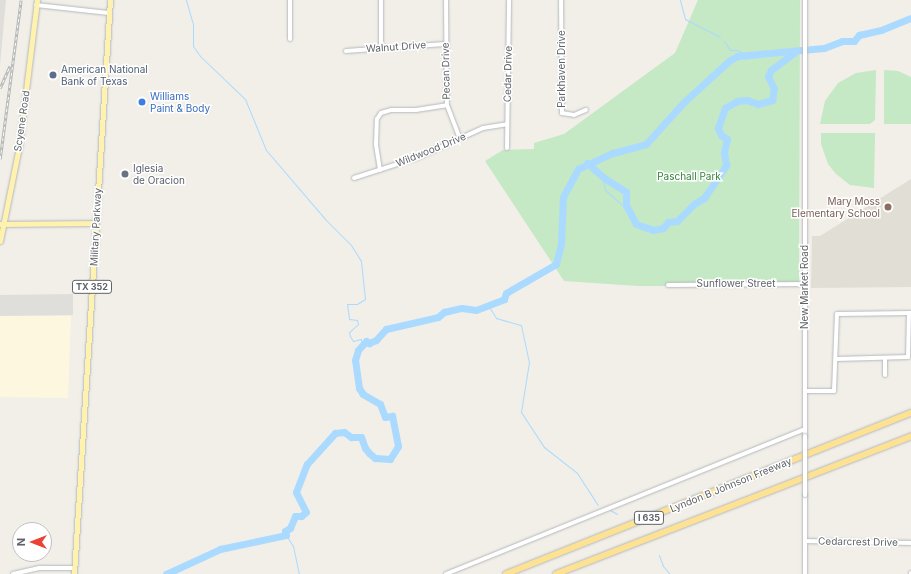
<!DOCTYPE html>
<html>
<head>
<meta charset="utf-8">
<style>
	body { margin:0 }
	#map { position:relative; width:911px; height:574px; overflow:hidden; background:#f1efe8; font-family:Inter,sans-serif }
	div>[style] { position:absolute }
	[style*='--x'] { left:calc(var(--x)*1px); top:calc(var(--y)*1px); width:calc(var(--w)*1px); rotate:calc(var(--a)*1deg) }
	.commercial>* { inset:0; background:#fef7e0 }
	.industrial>* { inset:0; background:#e0deda }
	.education>* { inset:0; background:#e1ded6 }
	.green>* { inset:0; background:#c5e8c5 }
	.stream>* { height:1px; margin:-0.5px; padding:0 0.5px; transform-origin:0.5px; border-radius:0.5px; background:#aadaff }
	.river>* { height:7px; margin:-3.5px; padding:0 3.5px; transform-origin:3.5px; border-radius:3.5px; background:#aadaff }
	.roads { filter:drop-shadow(0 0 1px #b5b8bc) drop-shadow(0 0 1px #b5b8bc) }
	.minor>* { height:4px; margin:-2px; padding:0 2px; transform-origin:2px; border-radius:2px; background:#fff }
	.major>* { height:5px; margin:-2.5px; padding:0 2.5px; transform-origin:2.5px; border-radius:2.5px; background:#fff2af }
	.highway>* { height:6px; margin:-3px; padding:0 3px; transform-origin:3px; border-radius:3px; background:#fde293 }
	.rail>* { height:2.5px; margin-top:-1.25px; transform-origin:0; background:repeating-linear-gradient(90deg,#fff 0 3px,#b6b7b8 0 6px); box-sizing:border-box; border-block:1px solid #b6b7b8 }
	.bridges { filter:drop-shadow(0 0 1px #b5b8bc) drop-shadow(0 0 1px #b5b8bc) }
	.minor-bridge>* { height:4px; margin:-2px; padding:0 2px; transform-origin:2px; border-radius:2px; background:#fff }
	.dots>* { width:11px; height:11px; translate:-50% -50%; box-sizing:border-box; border:2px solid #fff; border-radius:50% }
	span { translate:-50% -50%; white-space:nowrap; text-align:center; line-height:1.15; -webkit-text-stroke:3px #fff; paint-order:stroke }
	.shield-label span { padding:1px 3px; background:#fff; border:1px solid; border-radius:3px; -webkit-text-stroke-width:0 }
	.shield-label { font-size:9px; color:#5f6368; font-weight:700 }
	.street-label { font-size:10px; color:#5f6368 }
	.service-label { font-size:10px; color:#4e5e75 }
	.left { translate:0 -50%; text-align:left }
	.shop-label { font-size:10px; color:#366cbe }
	.worship-label { font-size:10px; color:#5b616d }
	.park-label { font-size:10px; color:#348238 }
	.education-label { font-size:10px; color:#785e54 }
	.right { translate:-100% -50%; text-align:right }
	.north { position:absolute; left:12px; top:522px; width:40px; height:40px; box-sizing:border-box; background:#fff; border:1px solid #bfc1c3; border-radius:50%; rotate:270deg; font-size:11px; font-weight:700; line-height:16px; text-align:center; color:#5f6368 }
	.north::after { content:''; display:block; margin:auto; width:14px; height:18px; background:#ea4335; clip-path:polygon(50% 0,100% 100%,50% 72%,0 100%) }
</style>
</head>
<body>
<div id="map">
	<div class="commercial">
		<i style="clip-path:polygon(0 316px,71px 316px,68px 398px,0 397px)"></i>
	</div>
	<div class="industrial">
		<i style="clip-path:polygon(0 0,6px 0,0 65px)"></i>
		<i style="clip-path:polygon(73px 294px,73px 315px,0 316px,0 295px)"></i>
	</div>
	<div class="education">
		<i style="clip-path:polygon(911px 179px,911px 287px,811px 288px,812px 236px,820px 236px)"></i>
	</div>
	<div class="green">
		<i style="clip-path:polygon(698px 0,800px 0,799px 286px,638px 286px,564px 281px,485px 161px,503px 150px,534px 149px,534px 143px,564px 134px,675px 53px)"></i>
		<i style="clip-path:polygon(876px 70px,875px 120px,870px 124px,820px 124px,825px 101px,838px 83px,856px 73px)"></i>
		<i style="clip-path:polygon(884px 70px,898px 71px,911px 77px,911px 124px,884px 124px)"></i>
		<i style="clip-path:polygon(821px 133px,875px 133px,874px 188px,850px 185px,836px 174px,828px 164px,821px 144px)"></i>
	</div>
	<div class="stream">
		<i style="--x:186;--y:0;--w:25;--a:74"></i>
		<i style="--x:193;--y:24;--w:22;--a:90"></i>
		<i style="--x:193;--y:46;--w:12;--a:55"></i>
		<i style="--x:200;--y:56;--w:62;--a:43.7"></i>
		<i style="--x:245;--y:99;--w:55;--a:67.6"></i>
		<i style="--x:266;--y:150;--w:92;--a:49.4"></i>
		<i style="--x:326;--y:220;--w:35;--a:45"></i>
		<i style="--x:351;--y:245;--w:19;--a:58"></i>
		<i style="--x:361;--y:261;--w:38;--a:84"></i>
		<i style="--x:365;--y:299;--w:9;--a:148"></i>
		<i style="--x:357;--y:304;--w:10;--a:180"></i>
		<i style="--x:347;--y:304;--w:15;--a:82"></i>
		<i style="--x:349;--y:319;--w:8;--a:7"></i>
		<i style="--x:357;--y:320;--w:4;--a:76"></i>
		<i style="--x:358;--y:324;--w:12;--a:138"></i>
		<i style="--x:349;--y:332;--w:4;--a:76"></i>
		<i style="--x:350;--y:336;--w:6;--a:59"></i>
		<i style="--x:353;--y:341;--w:8;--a:-14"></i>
		<i style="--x:361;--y:339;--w:8;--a:90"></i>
		<i style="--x:680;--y:0;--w:20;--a:75"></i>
		<i style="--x:685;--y:19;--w:39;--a:27"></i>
		<i style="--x:724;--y:41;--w:11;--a:56"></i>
		<i style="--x:730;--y:50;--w:7;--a:0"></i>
		<i style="--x:737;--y:50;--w:9;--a:32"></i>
		<i style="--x:602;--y:176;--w:14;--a:78"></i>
		<i style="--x:605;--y:190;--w:30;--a:41"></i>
		<i style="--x:488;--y:305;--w:15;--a:58"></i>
		<i style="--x:496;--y:318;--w:26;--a:16"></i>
		<i style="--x:521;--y:325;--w:38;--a:78"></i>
		<i style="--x:529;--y:362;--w:51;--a:99.1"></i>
		<i style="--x:521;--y:412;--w:42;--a:56.7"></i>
		<i style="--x:544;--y:447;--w:42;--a:38.2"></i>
		<i style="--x:577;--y:473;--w:38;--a:57"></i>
		<i style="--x:610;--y:510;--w:8;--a:30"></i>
		<i style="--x:286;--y:535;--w:13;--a:58"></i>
		<i style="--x:293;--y:546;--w:29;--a:78"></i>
		<i style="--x:659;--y:555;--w:12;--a:70"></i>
		<i style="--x:663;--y:566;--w:11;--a:49"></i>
	</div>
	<div class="river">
		<i style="--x:587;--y:163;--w:23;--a:41"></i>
		<i style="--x:604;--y:178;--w:26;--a:32"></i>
		<i style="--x:626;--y:192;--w:13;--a:90"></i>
		<i style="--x:626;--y:205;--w:21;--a:62"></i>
		<i style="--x:636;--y:224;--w:18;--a:19"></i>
		<i style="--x:653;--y:230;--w:10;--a:-11"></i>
		<i style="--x:663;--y:228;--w:8;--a:-50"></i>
		<i style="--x:668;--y:222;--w:9;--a:-6"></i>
		<i style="--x:677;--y:221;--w:24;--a:-45"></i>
		<i style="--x:694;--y:204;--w:12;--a:-31"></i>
		<i style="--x:704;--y:198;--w:40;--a:-56"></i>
		<i style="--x:726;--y:165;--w:13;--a:-99"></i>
		<i style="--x:724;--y:152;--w:13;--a:-77"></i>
		<i style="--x:727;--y:139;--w:7;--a:-146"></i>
		<i style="--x:721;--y:135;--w:8;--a:-113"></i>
		<i style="--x:718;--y:128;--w:21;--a:-71"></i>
		<i style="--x:725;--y:108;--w:14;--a:-30"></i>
		<i style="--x:737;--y:101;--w:10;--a:-6"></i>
		<i style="--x:747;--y:100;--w:12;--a:20"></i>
		<i style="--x:758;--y:104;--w:15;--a:-16"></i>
		<i style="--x:772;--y:100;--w:11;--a:-80"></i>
		<i style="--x:774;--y:89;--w:14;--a:-115"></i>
		<i style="--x:768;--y:76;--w:7;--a:-63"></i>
		<i style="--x:771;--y:70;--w:31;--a:-37"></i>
		<i style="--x:166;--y:574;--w:60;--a:-24.8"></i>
		<i style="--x:220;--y:549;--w:67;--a:-12"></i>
		<i style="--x:286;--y:535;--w:4;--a:-104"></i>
		<i style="--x:285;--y:531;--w:6;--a:-31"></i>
		<i style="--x:290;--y:528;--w:13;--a:-67"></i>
		<i style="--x:295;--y:516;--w:6;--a:0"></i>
		<i style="--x:301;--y:516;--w:6;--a:-39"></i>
		<i style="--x:306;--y:512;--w:22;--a:-117"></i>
		<i style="--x:296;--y:492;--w:30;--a:-69"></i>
		<i style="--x:307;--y:464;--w:42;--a:-47.9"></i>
		<i style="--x:335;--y:433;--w:9;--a:-6"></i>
		<i style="--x:344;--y:432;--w:9;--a:36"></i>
		<i style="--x:351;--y:437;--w:10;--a:0"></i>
		<i style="--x:361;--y:437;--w:12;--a:70"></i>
		<i style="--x:365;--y:448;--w:6;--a:51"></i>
		<i style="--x:369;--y:453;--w:8;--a:40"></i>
		<i style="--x:375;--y:458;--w:15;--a:4"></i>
		<i style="--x:390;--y:459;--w:15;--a:-58"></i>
		<i style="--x:398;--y:446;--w:31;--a:-101"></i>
		<i style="--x:392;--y:416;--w:7;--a:172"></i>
		<i style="--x:385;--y:417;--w:14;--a:-111"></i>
		<i style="--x:380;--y:404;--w:20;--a:-150"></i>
		<i style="--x:363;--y:394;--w:7;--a:-124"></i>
		<i style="--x:359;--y:388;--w:28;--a:-98"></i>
		<i style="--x:355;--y:360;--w:10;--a:-73"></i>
		<i style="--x:358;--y:350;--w:12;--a:-48"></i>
		<i style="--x:366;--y:341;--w:4;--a:34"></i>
		<i style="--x:369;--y:343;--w:8;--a:-23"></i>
		<i style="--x:376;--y:340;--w:15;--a:-48"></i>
		<i style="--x:386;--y:329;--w:53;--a:-13"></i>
		<i style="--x:438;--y:317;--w:8;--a:-40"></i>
		<i style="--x:444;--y:312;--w:18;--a:-13"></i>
		<i style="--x:462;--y:308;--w:14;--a:8"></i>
		<i style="--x:476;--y:310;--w:30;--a:-21"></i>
		<i style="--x:504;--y:299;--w:6;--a:-72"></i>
		<i style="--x:506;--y:293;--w:58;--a:-30.1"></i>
		<i style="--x:556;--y:264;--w:21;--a:-76"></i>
		<i style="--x:561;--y:244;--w:47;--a:-87.6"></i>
		<i style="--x:563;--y:197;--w:32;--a:-62"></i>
		<i style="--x:578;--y:169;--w:38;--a:-25"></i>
		<i style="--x:613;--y:153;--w:34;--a:-15"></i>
		<i style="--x:646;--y:144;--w:57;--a:-47.9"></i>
		<i style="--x:684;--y:102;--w:62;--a:-42.4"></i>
		<i style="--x:730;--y:60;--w:9;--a:-27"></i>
		<i style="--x:738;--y:56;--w:86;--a:-5.3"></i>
		<i style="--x:824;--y:48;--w:19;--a:-21"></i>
		<i style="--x:842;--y:41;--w:12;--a:0"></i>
		<i style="--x:854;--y:41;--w:8;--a:-50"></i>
		<i style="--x:859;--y:35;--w:23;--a:-13"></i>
		<i style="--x:881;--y:30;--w:32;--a:-22"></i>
	</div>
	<div class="roads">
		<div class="minor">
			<i style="--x:446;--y:0;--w:105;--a:89.5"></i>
			<i style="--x:447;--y:105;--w:36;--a:69"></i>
			<i style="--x:561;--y:0;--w:113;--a:89.5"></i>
			<i style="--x:562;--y:113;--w:12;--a:9"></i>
			<i style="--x:574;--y:115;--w:13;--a:-23"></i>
			<i style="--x:36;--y:5;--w:73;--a:6.3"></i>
			<i style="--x:290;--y:39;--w:39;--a:-90"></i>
			<i style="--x:381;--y:48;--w:48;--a:-90"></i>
			<i style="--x:346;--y:51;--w:99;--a:-4"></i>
			<i style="--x:507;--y:148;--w:148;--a:-89.2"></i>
			<i style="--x:380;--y:170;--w:26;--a:-99"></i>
			<i style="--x:376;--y:144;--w:25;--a:-88"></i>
			<i style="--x:377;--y:119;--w:7;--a:-56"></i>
			<i style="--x:381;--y:113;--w:10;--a:-17"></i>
			<i style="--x:391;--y:110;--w:25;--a:0"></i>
			<i style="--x:416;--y:110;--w:31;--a:-9"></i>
			<i style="--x:354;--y:178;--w:68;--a:-17.9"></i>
			<i style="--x:419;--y:157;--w:70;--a:-24.4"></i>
			<i style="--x:483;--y:128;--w:24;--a:-9"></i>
			<i style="--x:668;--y:285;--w:137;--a:-0.4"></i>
			<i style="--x:836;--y:359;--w:72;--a:-1.6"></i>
			<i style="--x:908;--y:357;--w:44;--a:-88.7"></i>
			<i style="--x:885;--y:375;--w:16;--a:-90"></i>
			<i style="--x:805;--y:391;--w:29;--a:0"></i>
			<i style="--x:834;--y:391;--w:77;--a:-87.8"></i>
			<i style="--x:837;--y:314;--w:74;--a:-0.8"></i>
			<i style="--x:805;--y:436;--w:436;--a:-90"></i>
			<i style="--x:805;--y:541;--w:106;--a:1.1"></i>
			<i style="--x:13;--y:574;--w:28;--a:-13"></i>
			<i style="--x:40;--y:568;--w:35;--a:0"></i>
			<i style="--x:446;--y:574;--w:387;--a:-22"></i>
			<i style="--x:805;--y:574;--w:79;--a:-90"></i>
			<i style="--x:911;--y:574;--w:1;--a:-90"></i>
		</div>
		<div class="major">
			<i style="--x:0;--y:224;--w:96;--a:-0.6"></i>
			<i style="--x:0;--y:241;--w:96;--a:-78.6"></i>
			<i style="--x:19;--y:147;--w:148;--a:-83"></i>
			<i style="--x:74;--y:574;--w:575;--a:-86.41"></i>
		</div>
		<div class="highway">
			<i style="--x:506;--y:574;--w:436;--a:-21.7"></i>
			<i style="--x:556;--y:574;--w:381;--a:-21.2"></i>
		</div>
	</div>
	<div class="rail">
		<i style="--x:0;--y:88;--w:24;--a:-66"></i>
		<i style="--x:0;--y:159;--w:160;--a:-82.5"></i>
	</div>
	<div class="bridges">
		<div class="minor-bridge">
			<i style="--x:805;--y:495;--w:59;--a:-90"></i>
		</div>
	</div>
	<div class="dots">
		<i style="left:53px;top:75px;background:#5c6f8a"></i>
		<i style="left:142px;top:102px;background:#3f7fe0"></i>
		<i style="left:125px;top:174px;background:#6b7280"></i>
		<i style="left:888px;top:207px;background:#8d6e63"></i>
	</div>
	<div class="shield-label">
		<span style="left:92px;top:287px">TX 352</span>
		<span style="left:649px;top:518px">I 635</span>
	</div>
	<div class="street-label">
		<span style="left:396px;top:47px;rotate:-4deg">Walnut Drive</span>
		<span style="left:562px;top:69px;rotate:-90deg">Parkhaven Drive</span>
		<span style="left:446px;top:71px;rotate:-91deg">Pecan Drive</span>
		<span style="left:508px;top:74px;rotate:-89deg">Cedar Drive</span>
		<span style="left:22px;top:121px;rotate:-82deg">Scyene Road</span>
		<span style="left:431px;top:150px;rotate:-22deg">Wildwood Drive</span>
		<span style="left:96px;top:227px;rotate:-87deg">Military Parkway</span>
		<span style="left:736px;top:284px">Sunflower Street</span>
		<span style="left:805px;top:287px;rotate:-90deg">New Market Road</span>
		<span style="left:731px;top:485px;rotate:-22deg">Lyndon B Johnson Freeway</span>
		<span style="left:858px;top:542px;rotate:1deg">Cedarcrest Drive</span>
	</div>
	<div class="service-label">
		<span class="left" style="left:61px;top:75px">American National<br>Bank of Texas</span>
	</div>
	<div class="shop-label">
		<span class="left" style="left:150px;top:102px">Williams<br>Paint &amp; Body</span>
	</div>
	<div class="worship-label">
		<span class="left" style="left:133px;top:174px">Iglesia<br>de Oracion</span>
	</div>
	<div class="park-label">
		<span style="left:689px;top:177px">Paschall Park</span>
	</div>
	<div class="education-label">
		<span class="right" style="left:880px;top:207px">Mary Moss<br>Elementary School</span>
	</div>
	<div class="north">N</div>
</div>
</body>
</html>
